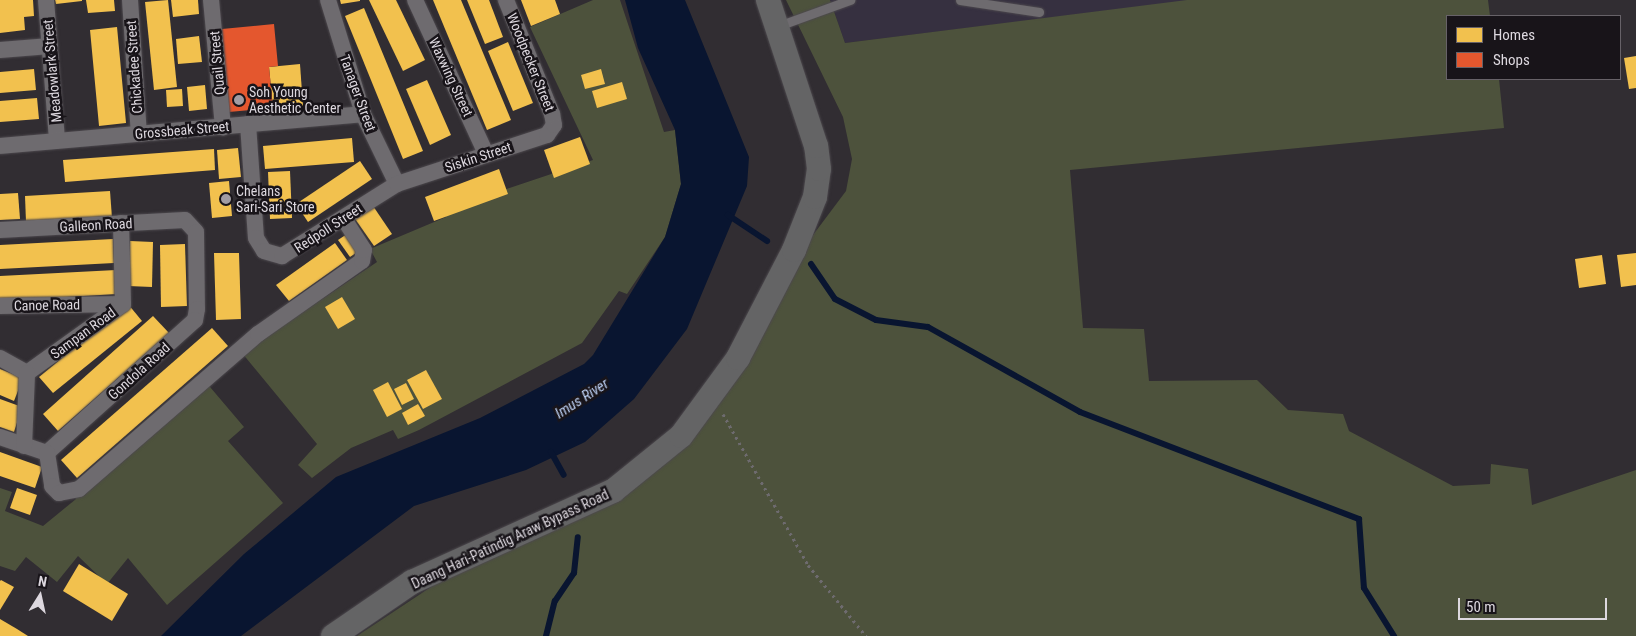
<!DOCTYPE html>
<html>
<head>
<meta charset="utf-8">
<style>
	body { margin:0 }
	#map { position:relative; width:1636px; height:636px; overflow:hidden; background:#312d32; font-family:"Roboto Condensed",sans-serif }
	div>[style] { position:absolute }
	[style*='--x'] { left:calc(var(--x)*1px); top:calc(var(--y)*1px); width:calc(var(--w)*1px); rotate:calc(var(--a)*1deg) }
	.industrial>* { inset:0; background:#363040 }
	.green>* { inset:0; background:#4d523c }
	.water>* { inset:0; background:#091530 }
	.homes>* { inset:0; background:#f2c14e }
	.shops>* { inset:0; background:#e4572e }
	.stream>* { height:6px; margin:-3px; padding:0 3px; transform-origin:3px; border-radius:3px; background:#091530 }
	.path>* { height:3px; margin-top:-1.5px; transform-origin:0; background:repeating-linear-gradient(90deg,#6e6b6f 0 2.5px,transparent 0 6.5px) }
	.roads { filter:drop-shadow(0 0 1px #4c484d) drop-shadow(0 0 1px #4c484d) }
	.lane>* { height:9px; margin:-4.5px; padding:0 4.5px; transform-origin:4.5px; border-radius:4.5px; background:#6e6b6f }
	.street>* { height:16px; margin:-8px; padding:0 8px; transform-origin:8px; border-radius:8px; background:#6e6b6f }
	.secondary>* { height:24px; margin:-12px; padding:0 12px; transform-origin:12px; border-radius:12px; background:#646465 }
	.dots>* { width:14px; height:14px; translate:-50% -50%; box-sizing:border-box; border:2px solid #181419; border-radius:50% }
	span { translate:-50% -50%; white-space:nowrap; text-align:center; line-height:1.15; -webkit-text-stroke:5px #181419; paint-order:stroke }
	.street-label { font-size:14px; color:#ddd8df }
	.poi-label { font-size:14px; color:#ddd8df }
	.left { translate:0 -50%; text-align:left }
	.water-label { font-size:15px; color:#bed2f6; font-style:italic }
	.legend { position:absolute; left:1446px; top:15px; width:175px; height:65px; box-sizing:border-box; background:#181419; border:1px solid #676268; margin:0; padding:6px 9px; list-style:none; font-size:15px; color:#ddd8df }
	.legend li { display:flex; align-items:center; gap:10px; height:25px }
	.legend b { width:25px; border:1px solid #676268 }
	.north { position:absolute; left:15px; top:571px; width:50px; height:50px; -webkit-text-stroke:4px #181419; paint-order:stroke; rotate:10deg; font-size:14px; font-weight:700; line-height:20px; text-align:center; color:#ddd8df }
	.north::after { content:''; display:block; margin:auto; width:18px; height:22px; background:#ddd8df; clip-path:polygon(50% 0,100% 100%,50% 72%,0 100%) }
	.scale { position:absolute; left:1458px; top:598px; width:149px; height:22px; box-sizing:border-box; border:2px solid #ddd8df; border-top:0; padding-left:6px; font-size:15px; line-height:18px; white-space:nowrap; color:#ddd8df; -webkit-text-stroke:4px #181419; paint-order:stroke }
</style>
</head>
<body>
<div id="map">
	<div class="industrial">
		<i style="clip-path:polygon(830px 0,1187px 0,1187px 1px,845px 43px)"></i>
	</div>
	<div class="green">
		<i style="clip-path:polygon(593px 0,620px 0,664px 132px,675px 130px,681px 184px,665px 237px,627px 294px,619px 291px,582px 343px,419px 430px,398px 439px,393px 430px,351px 448px,312px 478px,298px 465px,317px 444px,242px 353px,377px 262px,370px 249px,446px 217px,444px 210px,593px 160px,530px 27px)"></i>
		<i style="clip-path:polygon(786px 0,830px 0,845px 43px,1187px 0,1488px 0,1490px 16px,1447px 16px,1447px 79px,1499px 79px,1504px 128px,1070px 170px,1083px 328px,1144px 329px,1149px 381px,1257px 380px,1288px 410px,1343px 414px,1349px 431px,1453px 486px,1490px 484px,1491px 464px,1528px 469px,1532px 505px,1636px 470px,1636px 636px,357px 636px,449px 575px,598px 510px,663px 466px,807px 243px,846px 191px,852px 159px,843px 117px)"></i>
		<i style="clip-path:polygon(199px 374px,244px 427px,228px 441px,283px 503px,167px 605px,128px 558px,107px 584px,78px 556px,57px 582px,26px 557px,15px 571px,0 566px,0 488px,12px 492px,5px 511px,43px 526px,76px 499px,68px 488px)"></i>
	</div>
	<div class="water">
		<i style="clip-path:polygon(625px 0,685px 0,749px 157px,747px 186px,687px 329px,634px 399px,585px 442px,526px 470px,414px 506px,241px 636px,161px 636px,244px 554px,336px 477px,480px 418px,584px 364px,593px 355px,665px 237px,681px 184px,675px 130px,638px 48px)"></i>
	</div>
	<div class="homes">
		<i style="clip-path:polygon(0 0,33px 0,34px 16px,24px 17px,25px 30px,0 33px)"></i>
		<i style="clip-path:polygon(55px 0,82px 0,82px 1px,56px 4px)"></i>
		<i style="clip-path:polygon(86px 0,114px 0,115px 11px,88px 13px)"></i>
		<i style="clip-path:polygon(168px 0,177px 87px,154px 90px,145px 2px)"></i>
		<i style="clip-path:polygon(171px 0,198px 0,199px 14px,173px 17px)"></i>
		<i style="clip-path:polygon(340px 0,360px 0,360px 1px,341px 4px)"></i>
		<i style="clip-path:polygon(369px 0,396px 0,425px 60px,403px 71px)"></i>
		<i style="clip-path:polygon(433px 0,461px 0,511px 120px,487px 130px)"></i>
		<i style="clip-path:polygon(467px 0,489px 0,503px 37px,485px 44px)"></i>
		<i style="clip-path:polygon(521px 0,555px 0,560px 14px,531px 26px)"></i>
		<i style="clip-path:polygon(364px 8px,423px 151px,403px 159px,345px 16px)"></i>
		<i style="clip-path:polygon(117px 27px,126px 123px,99px 126px,90px 30px)"></i>
		<i style="clip-path:polygon(199px 36px,202px 62px,178px 64px,176px 39px)"></i>
		<i style="clip-path:polygon(508px 42px,533px 103px,513px 111px,488px 51px)"></i>
		<i style="clip-path:polygon(1636px 56px,1636px 88px,1629px 89px,1624px 58px)"></i>
		<i style="clip-path:polygon(300px 64px,303px 106px,273px 108px,269px 67px)"></i>
		<i style="clip-path:polygon(34px 69px,36px 90px,0 93px,0 72px)"></i>
		<i style="clip-path:polygon(601px 69px,605px 84px,585px 89px,581px 75px)"></i>
		<i style="clip-path:polygon(427px 80px,451px 135px,430px 145px,406px 89px)"></i>
		<i style="clip-path:polygon(622px 82px,627px 99px,597px 108px,592px 91px)"></i>
		<i style="clip-path:polygon(205px 85px,207px 109px,189px 111px,187px 87px)"></i>
		<i style="clip-path:polygon(182px 89px,183px 106px,167px 107px,166px 90px)"></i>
		<i style="clip-path:polygon(37px 98px,39px 119px,0 122px,0 101px)"></i>
		<i style="clip-path:polygon(580px 137px,590px 164px,554px 178px,544px 150px)"></i>
		<i style="clip-path:polygon(352px 138px,354px 162px,265px 169px,263px 146px)"></i>
		<i style="clip-path:polygon(238px 148px,241px 177px,219px 179px,217px 150px)"></i>
		<i style="clip-path:polygon(214px 149px,215px 170px,65px 182px,63px 160px)"></i>
		<i style="clip-path:polygon(360px 161px,372px 179px,308px 222px,296px 204px)"></i>
		<i style="clip-path:polygon(499px 169px,508px 194px,434px 221px,425px 197px)"></i>
		<i style="clip-path:polygon(290px 171px,292px 218px,270px 219px,268px 172px)"></i>
		<i style="clip-path:polygon(229px 181px,232px 216px,212px 218px,209px 183px)"></i>
		<i style="clip-path:polygon(110px 191px,112px 218px,26px 222px,25px 196px)"></i>
		<i style="clip-path:polygon(18px 193px,20px 219px,0 220px,0 194px)"></i>
		<i style="clip-path:polygon(371px 203px,392px 234px,374px 246px,353px 216px)"></i>
		<i style="clip-path:polygon(347px 234px,359px 251px,350px 257px,338px 240px)"></i>
		<i style="clip-path:polygon(113px 239px,114px 263px,0 269px,0 245px)"></i>
		<i style="clip-path:polygon(130px 241px,153px 242px,152px 287px,128px 286px)"></i>
		<i style="clip-path:polygon(335px 243px,347px 260px,289px 301px,276px 285px)"></i>
		<i style="clip-path:polygon(185px 244px,187px 306px,161px 307px,160px 245px)"></i>
		<i style="clip-path:polygon(214px 253px,239px 253px,241px 319px,216px 320px)"></i>
		<i style="clip-path:polygon(1636px 253px,1636px 285px,1621px 287px,1617px 255px)"></i>
		<i style="clip-path:polygon(1602px 255px,1606px 284px,1579px 288px,1575px 259px)"></i>
		<i style="clip-path:polygon(116px 270px,117px 294px,0 301px,0 276px)"></i>
		<i style="clip-path:polygon(342px 297px,355px 319px,338px 329px,325px 307px)"></i>
		<i style="clip-path:polygon(128px 304px,142px 321px,53px 393px,39px 377px)"></i>
		<i style="clip-path:polygon(153px 316px,169px 333px,58px 431px,43px 414px)"></i>
		<i style="clip-path:polygon(212px 328px,228px 346px,77px 478px,61px 460px)"></i>
		<i style="clip-path:polygon(0 369px,23px 378px,14px 401px,0 395px)"></i>
		<i style="clip-path:polygon(426px 370px,442px 399px,423px 409px,407px 380px)"></i>
		<i style="clip-path:polygon(388px 382px,402px 409px,387px 417px,373px 390px)"></i>
		<i style="clip-path:polygon(406px 383px,414px 399px,402px 405px,394px 389px)"></i>
		<i style="clip-path:polygon(0 399px,22px 407px,14px 432px,0 427px)"></i>
		<i style="clip-path:polygon(418px 404px,425px 416px,408px 425px,402px 413px)"></i>
		<i style="clip-path:polygon(0 452px,42px 467px,35px 488px,0 476px)"></i>
		<i style="clip-path:polygon(17px 488px,37px 495px,30px 515px,10px 508px)"></i>
		<i style="clip-path:polygon(79px 564px,128px 594px,112px 621px,63px 591px)"></i>
		<i style="clip-path:polygon(1px 580px,14px 587px,0 610px,0 581px)"></i>
		<i style="clip-path:polygon(0 619px,17px 629px,28px 636px,0 636px)"></i>
	</div>
	<div class="shops">
		<i style="clip-path:polygon(274px 24px,278px 66px,269px 67px,273px 108px,229px 112px,222px 29px)"></i>
	</div>
	<div class="stream">
		<i style="--x:728;--y:215;--w:47;--a:33.7"></i>
		<i style="--x:811;--y:264;--w:42;--a:55.6"></i>
		<i style="--x:835;--y:299;--w:46;--a:27.1"></i>
		<i style="--x:876;--y:320;--w:52;--a:7.7"></i>
		<i style="--x:928;--y:327;--w:174;--a:29.2"></i>
		<i style="--x:1080;--y:412;--w:299;--a:21"></i>
		<i style="--x:1359;--y:519;--w:69;--a:85.9"></i>
		<i style="--x:1364;--y:588;--w:57;--a:58"></i>
		<i style="--x:551;--y:452;--w:26;--a:61"></i>
		<i style="--x:546;--y:636;--w:36;--a:-76"></i>
		<i style="--x:555;--y:601;--w:34;--a:-56"></i>
		<i style="--x:574;--y:573;--w:36;--a:-84"></i>
	</div>
	<div class="path">
		<i style="--x:723;--y:414;--w:173;--a:60.6"></i>
		<i style="--x:808;--y:565;--w:92;--a:50.8"></i>
	</div>
	<div class="roads">
		<div class="lane">
			<i style="--x:960;--y:0;--w:80;--a:8.6"></i>
			<i style="--x:778;--y:26;--w:77;--a:-19.9"></i>
		</div>
		<div class="street">
			<i style="--x:46;--y:0;--w:141;--a:85.5"></i>
			<i style="--x:130;--y:0;--w:134;--a:86.2"></i>
			<i style="--x:211;--y:0;--w:128;--a:84.6"></i>
			<i style="--x:328;--y:0;--w:119;--a:72.9"></i>
			<i style="--x:363;--y:114;--w:78;--a:64.1"></i>
			<i style="--x:415;--y:0;--w:170;--a:65.2"></i>
			<i style="--x:0;--y:50;--w:50;--a:-4.6"></i>
			<i style="--x:248;--y:124;--w:114;--a:86"></i>
			<i style="--x:256;--y:238;--w:15;--a:58"></i>
			<i style="--x:264;--y:251;--w:19;--a:16"></i>
			<i style="--x:282;--y:256;--w:136;--a:-32.1"></i>
			<i style="--x:397;--y:184;--w:158;--a:-18.1"></i>
			<i style="--x:547;--y:135;--w:12;--a:-55"></i>
			<i style="--x:554;--y:125;--w:11;--a:-100"></i>
			<i style="--x:552;--y:114;--w:123;--a:-112"></i>
			<i style="--x:0;--y:146;--w:364;--a:-5"></i>
			<i style="--x:0;--y:230;--w:185;--a:-3.1"></i>
			<i style="--x:185;--y:220;--w:16;--a:47"></i>
			<i style="--x:196;--y:232;--w:77;--a:89.3"></i>
			<i style="--x:197;--y:309;--w:11;--a:100"></i>
			<i style="--x:195;--y:320;--w:199;--a:138.1"></i>
			<i style="--x:47;--y:453;--w:50;--a:-161.2"></i>
			<i style="--x:0;--y:306;--w:123;--a:-0.9"></i>
			<i style="--x:0;--y:358;--w:31;--a:29"></i>
			<i style="--x:27;--y:373;--w:118;--a:-35.7"></i>
			<i style="--x:123;--y:304;--w:81;--a:-91.4"></i>
			<i style="--x:24;--y:446;--w:73;--a:-87.6"></i>
			<i style="--x:47;--y:453;--w:33;--a:81"></i>
			<i style="--x:52;--y:486;--w:10;--a:45"></i>
			<i style="--x:59;--y:493;--w:20;--a:-11"></i>
			<i style="--x:79;--y:489;--w:237;--a:-40.9"></i>
			<i style="--x:258;--y:334;--w:127;--a:-35.1"></i>
			<i style="--x:362;--y:261;--w:11;--a:-80"></i>
			<i style="--x:364;--y:250;--w:38;--a:-123"></i>
		</div>
		<div class="secondary">
			<i style="--x:333;--y:636;--w:96;--a:-34.4"></i>
			<i style="--x:412;--y:582;--w:221;--a:-24.4"></i>
			<i style="--x:613;--y:491;--w:87;--a:-39"></i>
			<i style="--x:681;--y:436;--w:97;--a:-53.8"></i>
			<i style="--x:738;--y:358;--w:122;--a:-62.6"></i>
			<i style="--x:794;--y:250;--w:57;--a:-68.4"></i>
			<i style="--x:815;--y:197;--w:28;--a:-82"></i>
			<i style="--x:819;--y:169;--w:23;--a:-97"></i>
			<i style="--x:816;--y:146;--w:154;--a:-108.2"></i>
		</div>
	</div>
	<div class="dots">
		<i style="left:239px;top:100px;background:#a19ca2"></i>
		<i style="left:226px;top:199px;background:#a19ca2"></i>
	</div>
	<div class="street-label">
		<span style="left:531px;top:62px;rotate:68deg">Woodpecker Street</span>
		<span style="left:217px;top:63px;rotate:-95deg">Quail Street</span>
		<span style="left:134px;top:67px;rotate:-94deg">Chickadee Street</span>
		<span style="left:52px;top:71px;rotate:-95deg">Meadowlark Street</span>
		<span style="left:451px;top:77px;rotate:65deg">Waxwing Street</span>
		<span style="left:358px;top:93px;rotate:70deg">Tanager Street</span>
		<span style="left:182px;top:130px;rotate:-5deg">Grossbeak Street</span>
		<span style="left:478px;top:157px;rotate:-18deg">Siskin Street</span>
		<span style="left:96px;top:225px;rotate:-3deg">Galleon Road</span>
		<span style="left:328px;top:228px;rotate:-33deg">Redpoll Street</span>
		<span style="left:47px;top:305px;rotate:-1deg">Canoe Road</span>
		<span style="left:83px;top:333px;rotate:-36deg">Sampan Road</span>
		<span style="left:139px;top:371px;rotate:-42deg">Gondola Road</span>
		<span style="left:510px;top:539px;rotate:-25deg">Daang Hari-Patindig Araw Bypass Road</span>
	</div>
	<div class="poi-label">
		<span class="left" style="left:249px;top:100px">Soh Young<br>Aesthetic Center</span>
		<span class="left" style="left:236px;top:199px">Chelans<br>Sari-Sari Store</span>
	</div>
	<div class="water-label">
		<span style="left:582px;top:399px;rotate:-33deg">Imus River</span>
	</div>
	<ul class="legend">
	<li><b style="height:14px;background:#f2c14e"></b>Homes</li>
	<li><b style="height:14px;background:#e4572e"></b>Shops</li>
	</ul>
	<div class="north">N</div>
	<div class="scale">50 m</div>
</div>
</body>
</html>
